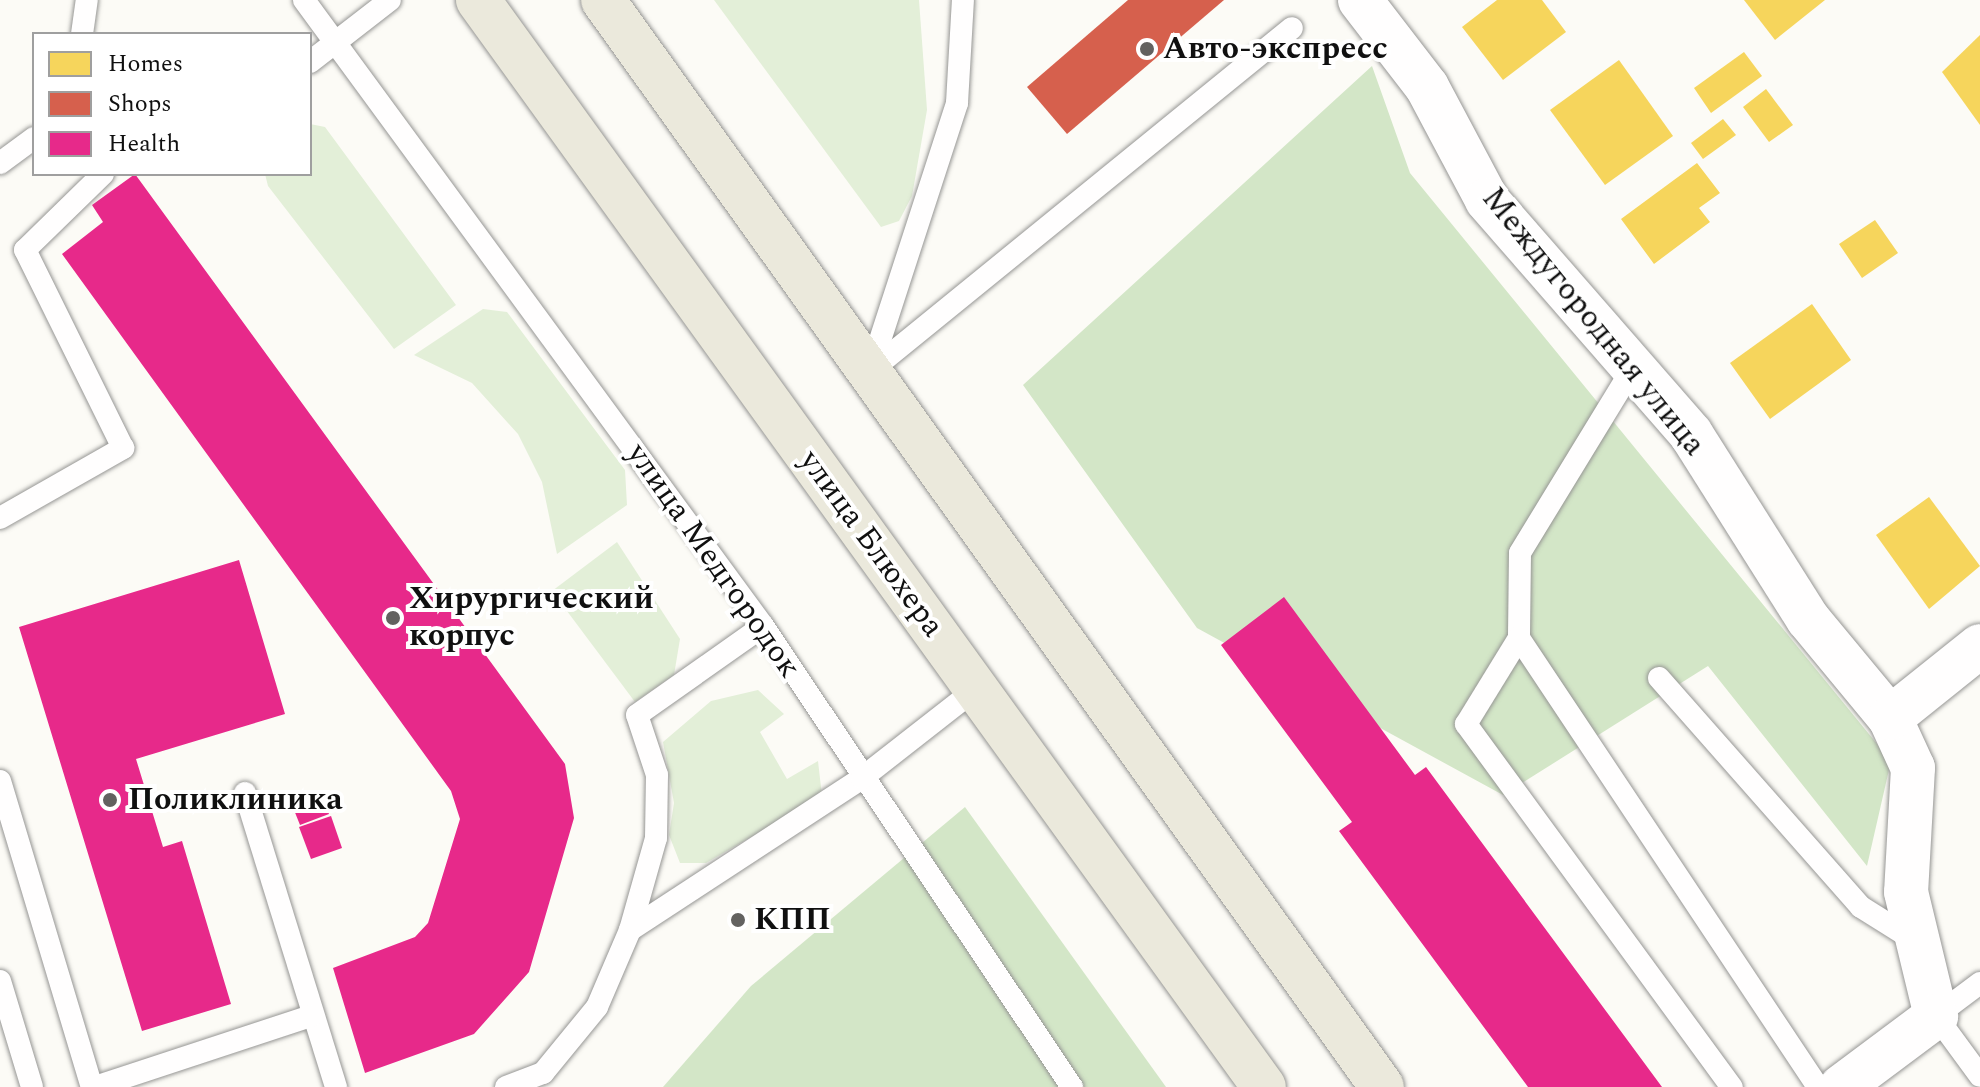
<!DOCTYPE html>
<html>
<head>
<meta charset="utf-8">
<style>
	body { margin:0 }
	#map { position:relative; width:1980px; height:1087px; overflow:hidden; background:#fcfbf6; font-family:Spectral,serif }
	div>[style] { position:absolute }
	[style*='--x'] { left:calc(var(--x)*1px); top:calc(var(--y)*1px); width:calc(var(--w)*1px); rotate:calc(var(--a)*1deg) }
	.green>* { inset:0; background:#e3efd8 }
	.forest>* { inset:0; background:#d3e6c7 }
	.homes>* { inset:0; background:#f6d55c }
	.shops>* { inset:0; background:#d6604d }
	.health>* { inset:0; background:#e7298a }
	.roads { filter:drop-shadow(0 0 2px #969694) drop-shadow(0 0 2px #969694) }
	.lane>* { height:22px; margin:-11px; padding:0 11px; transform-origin:11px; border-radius:11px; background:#fffefe }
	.street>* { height:44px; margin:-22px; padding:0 22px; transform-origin:22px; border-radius:22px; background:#fffefe }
	.primary>* { height:44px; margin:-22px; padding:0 22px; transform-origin:22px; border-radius:22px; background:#ebe9dc }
	.dots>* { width:22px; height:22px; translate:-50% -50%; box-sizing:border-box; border:4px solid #fff; border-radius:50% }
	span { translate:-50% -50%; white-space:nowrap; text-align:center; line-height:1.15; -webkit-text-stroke:8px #fff; paint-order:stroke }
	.poi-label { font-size:32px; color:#101010; font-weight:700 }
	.left { translate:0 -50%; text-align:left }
	.street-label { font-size:32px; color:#101010 }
	.legend { position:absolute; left:32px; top:32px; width:280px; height:144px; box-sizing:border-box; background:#fff; border:2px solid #9f9f9f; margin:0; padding:10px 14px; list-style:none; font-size:24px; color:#101010 }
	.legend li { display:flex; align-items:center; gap:16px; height:40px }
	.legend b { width:40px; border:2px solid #9f9f9f }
</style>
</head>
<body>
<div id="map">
	<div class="green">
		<i style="clip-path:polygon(714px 0,919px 0,927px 110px,912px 196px,899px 221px,881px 227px)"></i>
		<i style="clip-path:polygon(310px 124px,325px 127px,456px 305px,394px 349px,268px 186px,265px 174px,310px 174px)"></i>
		<i style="clip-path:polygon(483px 309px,507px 312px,625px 470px,627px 505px,557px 554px,542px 482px,518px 434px,472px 383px,414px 355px)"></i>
		<i style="clip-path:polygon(617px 542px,680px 639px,674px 675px,635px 702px,552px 591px)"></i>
		<i style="clip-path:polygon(758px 690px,784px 714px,760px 732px,787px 779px,818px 761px,822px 796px,706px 863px,680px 863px,669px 835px,674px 803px,663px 742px,711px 701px)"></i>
	</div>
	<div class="forest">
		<i style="clip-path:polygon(1372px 66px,1410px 173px,1891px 761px,1867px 866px,1708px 666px,1503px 795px,1197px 628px,1023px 385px)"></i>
		<i style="clip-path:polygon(965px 807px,1166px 1087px,663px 1087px,751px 986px)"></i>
	</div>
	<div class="homes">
		<i style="clip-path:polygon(1497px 0,1542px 0,1566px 32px,1503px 80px,1462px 27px)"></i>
		<i style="clip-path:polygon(1744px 0,1825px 0,1775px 40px)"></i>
		<i style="clip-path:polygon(1980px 35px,1980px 125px,1942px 72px)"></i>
		<i style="clip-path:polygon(1744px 52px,1762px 76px,1711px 113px,1694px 88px)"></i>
		<i style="clip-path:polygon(1619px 60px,1673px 136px,1605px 185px,1550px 110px)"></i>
		<i style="clip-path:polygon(1766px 89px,1793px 125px,1769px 142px,1743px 107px)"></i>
		<i style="clip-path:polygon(1723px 119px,1736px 135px,1703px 159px,1691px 143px)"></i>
		<i style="clip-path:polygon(1697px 163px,1720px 193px,1699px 208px,1710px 222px,1654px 264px,1621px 219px)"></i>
		<i style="clip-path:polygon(1875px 220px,1898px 253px,1862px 278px,1839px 244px)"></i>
		<i style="clip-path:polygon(1812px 304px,1851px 360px,1770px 419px,1730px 363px)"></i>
		<i style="clip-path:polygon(1929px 497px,1980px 566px,1929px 609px,1876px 535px)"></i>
	</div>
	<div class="shops">
		<i style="clip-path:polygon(1128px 0,1224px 0,1067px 134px,1027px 87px)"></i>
	</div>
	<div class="health">
		<i style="clip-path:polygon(135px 174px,565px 764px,574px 818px,529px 972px,474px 1034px,365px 1073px,333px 968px,415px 937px,428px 923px,460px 819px,451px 791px,62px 254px,103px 222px,92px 205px)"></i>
		<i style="clip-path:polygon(239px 560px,285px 714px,136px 759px,163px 847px,182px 841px,231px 1004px,142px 1031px,19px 627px)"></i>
		<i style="clip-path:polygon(1284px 597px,1415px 775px,1426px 767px,1662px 1087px,1528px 1087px,1339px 831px,1352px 822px,1221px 645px)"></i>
		<i style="clip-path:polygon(323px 799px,329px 814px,300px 825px,294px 810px)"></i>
		<i style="clip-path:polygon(331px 816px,342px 848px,311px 859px,299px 827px)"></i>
		<i style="clip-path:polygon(742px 912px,747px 922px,733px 928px,729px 918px)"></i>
	</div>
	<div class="roads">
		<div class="lane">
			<i style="--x:304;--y:0;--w:776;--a:53.75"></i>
			<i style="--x:763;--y:626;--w:555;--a:56.17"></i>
			<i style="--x:82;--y:34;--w:34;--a:-82"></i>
			<i style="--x:310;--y:62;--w:101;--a:-37.8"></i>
			<i style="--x:0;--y:163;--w:42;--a:-36.3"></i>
			<i style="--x:870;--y:371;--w:282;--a:-72"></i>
			<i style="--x:957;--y:103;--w:103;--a:-86.7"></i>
			<i style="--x:1631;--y:371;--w:213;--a:121.4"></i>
			<i style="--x:1520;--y:553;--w:85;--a:90.7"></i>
			<i style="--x:1519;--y:638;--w:101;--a:121.6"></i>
			<i style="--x:1466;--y:724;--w:450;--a:53.8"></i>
			<i style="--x:869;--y:372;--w:545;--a:-39.12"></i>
			<i style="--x:0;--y:518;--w:142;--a:-29.6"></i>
			<i style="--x:123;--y:448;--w:221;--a:-116.3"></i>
			<i style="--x:25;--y:250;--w:109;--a:-44.3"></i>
			<i style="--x:1519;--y:638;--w:539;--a:56.34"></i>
			<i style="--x:1659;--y:678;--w:305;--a:48.6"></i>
			<i style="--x:1861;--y:907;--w:60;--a:32.1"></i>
			<i style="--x:0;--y:781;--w:320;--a:73.3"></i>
			<i style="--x:245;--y:793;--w:308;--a:72.8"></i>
			<i style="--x:630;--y:930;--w:277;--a:-33.2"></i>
			<i style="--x:862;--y:778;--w:145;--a:-38"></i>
			<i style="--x:0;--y:981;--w:111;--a:73.2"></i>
			<i style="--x:1980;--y:983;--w:55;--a:143.1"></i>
			<i style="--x:1936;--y:1016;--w:74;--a:53.7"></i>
			<i style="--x:95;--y:1087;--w:227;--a:-18.2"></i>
			<i style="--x:506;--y:1087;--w:40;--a:-21"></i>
			<i style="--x:543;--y:1073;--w:85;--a:-50.7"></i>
			<i style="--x:597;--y:1007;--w:84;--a:-66.8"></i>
			<i style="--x:630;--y:930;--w:96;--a:-74.2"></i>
			<i style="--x:656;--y:838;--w:63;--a:-89.1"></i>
			<i style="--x:657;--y:775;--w:63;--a:-108.4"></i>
			<i style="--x:637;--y:715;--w:154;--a:-35.2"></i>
		</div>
		<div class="street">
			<i style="--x:1360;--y:0;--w:110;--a:52.4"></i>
			<i style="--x:1427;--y:87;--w:128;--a:62"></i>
			<i style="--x:1487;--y:200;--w:310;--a:48.9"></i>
			<i style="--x:1691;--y:434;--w:219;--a:57.7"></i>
			<i style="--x:1808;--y:619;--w:129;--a:50.4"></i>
			<i style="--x:1890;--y:718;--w:55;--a:65.3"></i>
			<i style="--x:1913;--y:768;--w:124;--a:93.2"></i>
			<i style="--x:1906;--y:892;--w:128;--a:76.4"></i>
			<i style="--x:1936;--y:1016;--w:119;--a:143.2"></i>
			<i style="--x:1890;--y:718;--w:115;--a:-38.7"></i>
		</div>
		<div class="primary">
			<i style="--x:478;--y:0;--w:1341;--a:54.13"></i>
			<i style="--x:603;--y:0;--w:1337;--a:54.37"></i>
		</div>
	</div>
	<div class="dots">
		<i style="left:1147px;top:49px;background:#636260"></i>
		<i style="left:393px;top:618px;background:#636260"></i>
		<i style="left:110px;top:800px;background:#636260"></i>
		<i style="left:738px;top:920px;background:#636260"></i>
	</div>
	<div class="poi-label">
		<span class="left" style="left:1163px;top:49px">Авто-экспресс</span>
		<span class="left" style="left:409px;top:618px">Хирургический<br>корпус</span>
		<span class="left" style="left:128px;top:800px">Поликлиника</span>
		<span class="left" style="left:754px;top:920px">КПП</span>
	</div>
	<div class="street-label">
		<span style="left:1593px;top:322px;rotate:51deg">Междугородная улица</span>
		<span style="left:871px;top:544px;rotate:54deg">улица Блюхера</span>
		<span style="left:713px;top:561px;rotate:55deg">улица Медгородок</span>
	</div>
	<ul class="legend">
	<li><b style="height:22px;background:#f6d55c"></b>Homes</li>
	<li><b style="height:22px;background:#d6604d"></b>Shops</li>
	<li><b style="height:22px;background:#e7298a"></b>Health</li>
	</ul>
</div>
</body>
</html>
